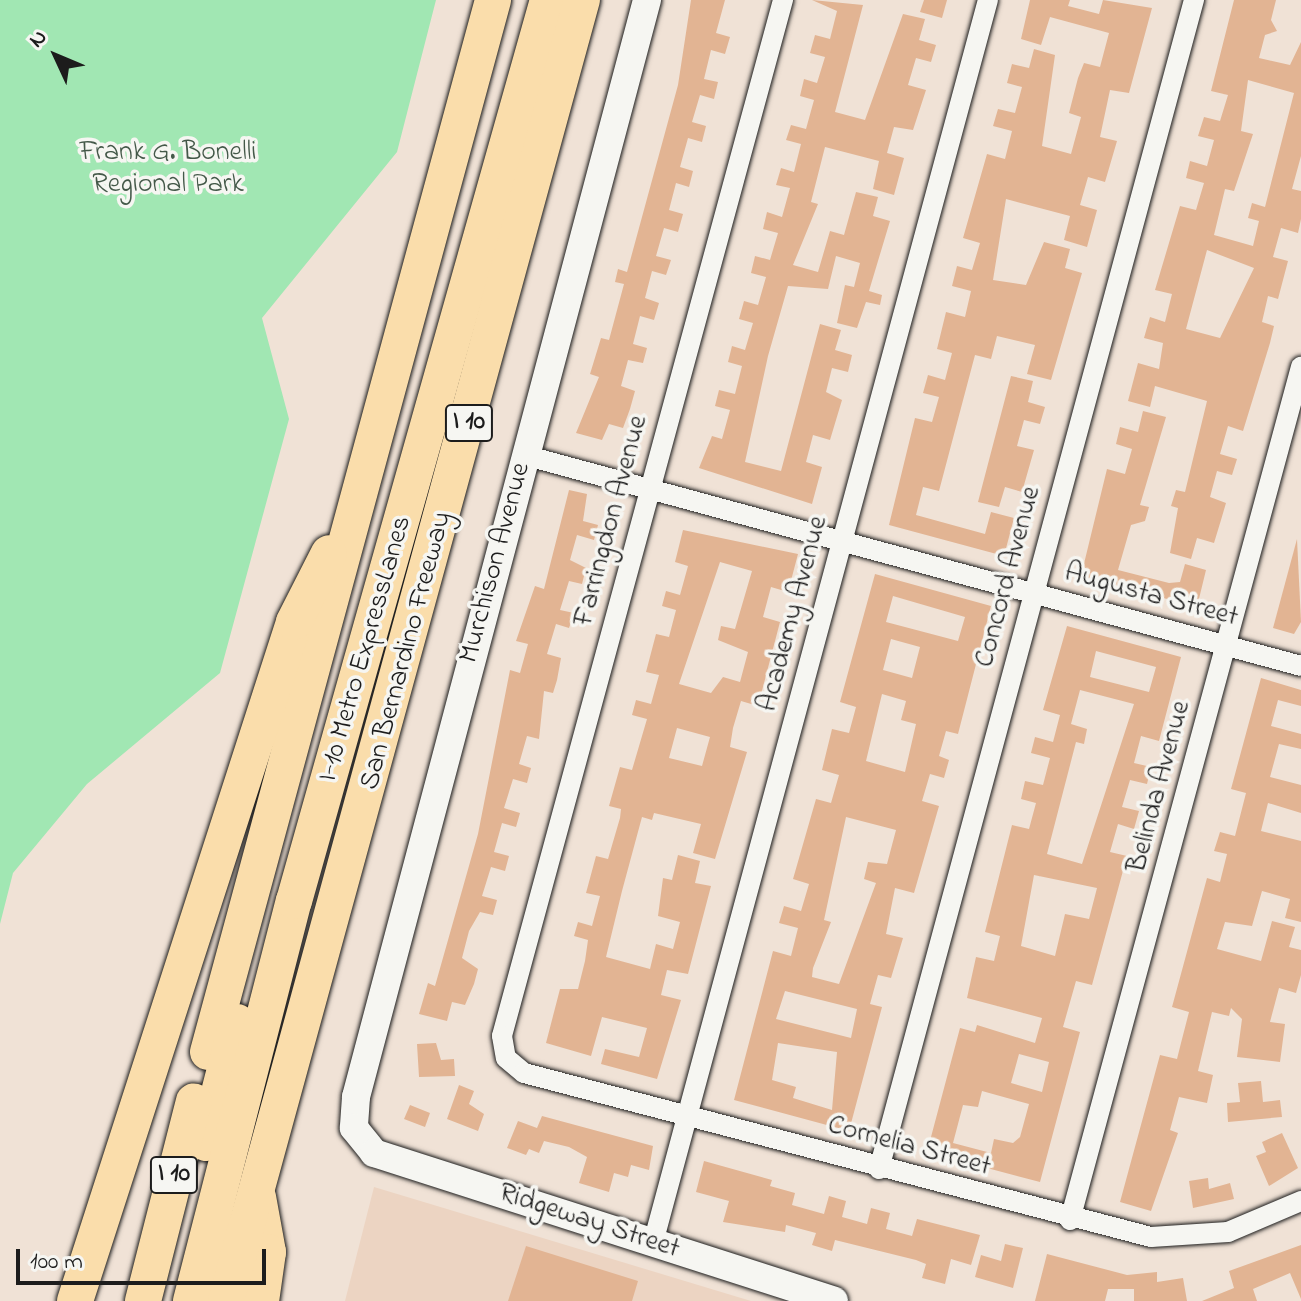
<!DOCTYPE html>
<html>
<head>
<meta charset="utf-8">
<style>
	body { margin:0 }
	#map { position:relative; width:1301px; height:1301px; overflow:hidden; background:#f0e2d6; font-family:"Indie Flower",sans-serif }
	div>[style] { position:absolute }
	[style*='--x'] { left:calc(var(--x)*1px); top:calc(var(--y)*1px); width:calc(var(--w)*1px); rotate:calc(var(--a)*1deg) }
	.built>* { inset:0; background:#ecd4c2 }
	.green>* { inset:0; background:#a1e7b3 }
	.building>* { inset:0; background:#e2b493 }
	.roads { filter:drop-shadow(0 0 2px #1c1c1c) drop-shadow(0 0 2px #1c1c1c) }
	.street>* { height:20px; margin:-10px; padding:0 10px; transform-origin:10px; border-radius:10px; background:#f6f6f2 }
	.secondary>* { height:28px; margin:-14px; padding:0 14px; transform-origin:14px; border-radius:14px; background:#f6f6f2 }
	.highway>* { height:36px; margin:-18px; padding:0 18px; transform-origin:18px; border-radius:18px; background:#faddab }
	span { translate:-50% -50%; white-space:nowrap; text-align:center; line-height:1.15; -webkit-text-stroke:7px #f6f6f2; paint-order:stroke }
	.shield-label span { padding:2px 6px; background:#f6f6f2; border:2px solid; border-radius:6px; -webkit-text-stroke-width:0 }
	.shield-label { font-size:26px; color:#1c1c1c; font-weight:700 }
	.park-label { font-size:28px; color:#445949 }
	.street-label { font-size:28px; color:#1c1c1c }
	.north { position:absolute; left:16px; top:16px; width:80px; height:80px; -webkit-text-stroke:6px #f6f6f2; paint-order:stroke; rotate:314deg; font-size:22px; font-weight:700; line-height:32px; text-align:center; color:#1c1c1c }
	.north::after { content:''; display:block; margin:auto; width:28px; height:36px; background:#1c1c1c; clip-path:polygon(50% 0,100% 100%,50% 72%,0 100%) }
	.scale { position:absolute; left:16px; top:1249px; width:250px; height:36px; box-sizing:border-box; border:4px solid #1c1c1c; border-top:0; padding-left:10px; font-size:24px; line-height:28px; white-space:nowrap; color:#1c1c1c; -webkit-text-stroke:6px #f6f6f2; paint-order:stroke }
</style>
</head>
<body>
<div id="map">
	<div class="built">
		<i style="clip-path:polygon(374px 1187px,751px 1301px,345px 1301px)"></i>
	</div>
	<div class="green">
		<i style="clip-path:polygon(0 0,436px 0,397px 152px,262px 318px,289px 419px,220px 673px,87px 784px,13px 873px,0 924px)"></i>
	</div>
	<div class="building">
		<i style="clip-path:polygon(691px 0,725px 0,716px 33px,730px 37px,725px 54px,711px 50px,704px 79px,718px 82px,714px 99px,700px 95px,692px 122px,706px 126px,702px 142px,688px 138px,680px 167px,693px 171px,689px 187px,676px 183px,669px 210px,683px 214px,678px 232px,664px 228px,656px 256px,671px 260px,666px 275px,652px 271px,645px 298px,659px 303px,654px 320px,640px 316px,633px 344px,647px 348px,643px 363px,628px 360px,621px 386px,635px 391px,630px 409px,623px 428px,609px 424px,602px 440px,576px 433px,599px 377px,590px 374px,601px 338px,609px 340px,624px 284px,615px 282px,618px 269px,627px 272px,678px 85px)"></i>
		<i style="clip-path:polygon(812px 0,863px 5px,835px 112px,865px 120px,903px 14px,925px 19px,919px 40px,936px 45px,931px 62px,916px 58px,908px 85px,926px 90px,913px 130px,894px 127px,887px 153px,904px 158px,894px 195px,873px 189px,879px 161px,825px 147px,811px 202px,818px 204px,793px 265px,818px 272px,830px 231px,844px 235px,856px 192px,878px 197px,873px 216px,890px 221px,869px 291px,882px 295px,880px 305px,866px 302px,857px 328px,837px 323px,845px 285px,854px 287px,860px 263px,836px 256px,828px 289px,788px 286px,768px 356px,745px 462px,781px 471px,820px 324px,841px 330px,835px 350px,852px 355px,848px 372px,832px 368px,826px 392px,842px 400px,830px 440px,813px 435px,806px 462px,822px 467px,812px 504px,699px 468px,712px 436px,722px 439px,730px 410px,715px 406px,719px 390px,735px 394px,742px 366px,728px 362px,732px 346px,745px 350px,753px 323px,739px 319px,744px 301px,758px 305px,766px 277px,751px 273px,755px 256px,770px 260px,778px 233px,763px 229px,767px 212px,782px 217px,790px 188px,776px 185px,781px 168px,794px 172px,801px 144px,786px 140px,791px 125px,806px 129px,814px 100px,800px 96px,804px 79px,817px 83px,825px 57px,810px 53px,815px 35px,830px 39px,837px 11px)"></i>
		<i style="clip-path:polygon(924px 0,947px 0,942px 18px,920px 12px)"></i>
		<i style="clip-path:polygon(1030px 0,1070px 0,1068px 6px,1099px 14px,1103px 0,1152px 8px,1129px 93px,1110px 90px,1100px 137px,1117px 141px,1105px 182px,1088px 177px,1080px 205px,1097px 210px,1087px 247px,1064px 240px,1070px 216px,1006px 199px,993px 280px,1026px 285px,1044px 242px,1070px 249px,1065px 268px,1082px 273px,1051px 380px,1027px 374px,1035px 345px,997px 336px,991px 359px,975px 355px,939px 491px,923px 487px,916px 515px,985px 534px,991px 512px,1014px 518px,1004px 556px,889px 525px,915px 418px,932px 422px,939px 397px,923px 393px,928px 375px,945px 380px,952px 353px,937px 349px,946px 312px,965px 317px,971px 291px,952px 286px,957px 266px,972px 270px,980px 243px,963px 238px,987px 154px,1005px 159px,1012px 131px,993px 126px,998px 109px,1015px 113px,1022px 87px,1007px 83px,1012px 64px,1029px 68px,1034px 49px,1055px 55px,1042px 146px,1071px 154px,1081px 117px,1069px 113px,1078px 78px,1084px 63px,1100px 67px,1109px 33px,1050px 17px,1041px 45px,1021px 39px)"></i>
		<i style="clip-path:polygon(evenodd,1234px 0,1276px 0,1271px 20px,1277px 31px,1265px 35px,1259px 58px,1290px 65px,1301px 42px,1301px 156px,1292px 189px,1301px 191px,1301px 219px,1298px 233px,1281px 228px,1273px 257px,1288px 261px,1278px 299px,1268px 296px,1262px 322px,1274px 326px,1270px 343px,1243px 431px,1228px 426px,1220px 454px,1237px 459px,1232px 475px,1217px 471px,1210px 497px,1226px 503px,1221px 520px,1214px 543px,1197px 538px,1191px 559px,1170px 553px,1178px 508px,1171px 506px,1176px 490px,1185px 492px,1207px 401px,1155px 386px,1150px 407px,1128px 401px,1138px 363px,1159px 369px,1163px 343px,1144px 338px,1150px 317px,1165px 322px,1172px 294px,1155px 290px,1180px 206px,1196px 210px,1204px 183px,1186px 178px,1190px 161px,1207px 166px,1214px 140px,1198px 136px,1204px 117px,1220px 121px,1228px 95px,1211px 91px,1234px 0,1248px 80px,1294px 93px,1265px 207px,1252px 203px,1248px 218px,1259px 221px,1253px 246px,1214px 235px,1225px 189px,1234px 191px,1253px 134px,1241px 131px,1248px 80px,1234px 0,1207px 250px,1254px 268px,1220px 338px,1186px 329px,1207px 250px)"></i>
		<i style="clip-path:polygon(1011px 376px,1033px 381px,1028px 402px,1045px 407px,1040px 424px,1024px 420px,1017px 446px,1034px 450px,1022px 492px,1005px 487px,999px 507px,978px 502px)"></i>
		<i style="clip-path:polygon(1143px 411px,1166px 417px,1140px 505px,1149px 507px,1145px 521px,1131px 525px,1118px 570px,1169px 583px,1180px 582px,1185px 564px,1206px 570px,1197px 607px,1081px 576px,1107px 469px,1125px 474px,1132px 449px,1116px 444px,1120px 427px,1138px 432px)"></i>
		<i style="clip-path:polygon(569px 490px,587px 494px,583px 521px,598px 525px,594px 540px,577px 535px,570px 560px,586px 568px,582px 584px,569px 581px,560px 610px,574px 613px,569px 628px,556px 624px,547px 654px,561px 658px,557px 680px,553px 693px,544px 691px,539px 739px,527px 736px,519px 764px,531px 768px,527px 783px,513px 779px,504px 808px,520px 813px,516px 827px,502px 823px,494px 852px,509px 856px,505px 871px,491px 867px,482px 896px,497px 900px,493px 915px,480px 912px,469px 931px,462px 958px,478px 969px,474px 984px,465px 1005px,452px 1002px,447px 1021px,419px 1014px,428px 983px,435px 986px,478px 834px,510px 670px,520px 673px,528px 644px,516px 641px,535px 586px,544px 589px)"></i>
		<i style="clip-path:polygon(evenodd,683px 530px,798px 554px,788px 592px,771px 587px,763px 617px,780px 622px,758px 706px,741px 701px,733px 728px,730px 747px,747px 752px,715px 859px,693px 853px,701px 824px,654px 813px,652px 820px,642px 817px,622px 891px,606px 957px,650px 969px,656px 944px,673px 949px,680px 922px,658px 916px,663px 878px,672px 880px,678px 855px,700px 861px,695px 883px,711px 886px,688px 974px,667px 970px,661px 995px,681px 1000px,657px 1079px,601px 1064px,605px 1049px,639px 1057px,647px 1028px,602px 1017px,591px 1056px,546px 1043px,560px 989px,578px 989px,585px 961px,588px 940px,574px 936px,578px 922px,592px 926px,600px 896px,586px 893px,596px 856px,608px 859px,620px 818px,621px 809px,609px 806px,620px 767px,632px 770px,647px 719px,632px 715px,636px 700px,651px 704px,659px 675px,646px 672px,656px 634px,669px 637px,676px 610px,662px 606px,666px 591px,680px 595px,688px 566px,675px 562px,683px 530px,720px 562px,752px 571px,735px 629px,721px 626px,718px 640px,748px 652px,740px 682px,723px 677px,711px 693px,679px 684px,720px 562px,683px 530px,677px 728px,710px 737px,702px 766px,669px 758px,677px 728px)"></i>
		<i style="clip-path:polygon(1297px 539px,1301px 622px,1294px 634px,1273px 628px)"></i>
		<i style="clip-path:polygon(evenodd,875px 574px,991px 606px,958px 734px,946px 731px,939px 756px,949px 760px,944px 778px,930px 774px,922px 801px,939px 806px,914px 893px,895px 888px,886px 934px,903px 938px,891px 978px,878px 975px,870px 1004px,882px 1007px,849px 1131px,734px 1100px,773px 951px,791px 956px,798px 928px,779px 923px,784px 906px,801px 911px,809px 884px,793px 879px,816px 799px,831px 803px,839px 775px,822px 770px,832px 729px,849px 733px,856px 707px,840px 702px,875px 574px,893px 596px,965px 617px,958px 641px,886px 622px,893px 596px,875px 574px,891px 639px,920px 647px,912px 678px,883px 670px,891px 639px,875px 574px,882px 694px,906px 701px,901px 720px,916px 724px,905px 772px,866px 761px,882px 694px,875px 574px,846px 817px,896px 830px,887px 864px,868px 862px,864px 879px,876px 883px,839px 984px,812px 977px,813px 968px,831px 922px,824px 920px,846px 817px,875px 574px,785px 991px,857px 1009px,851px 1038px,776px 1019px,785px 991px,875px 574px,778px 1043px,837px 1052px,832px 1110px,793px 1098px,796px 1087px,772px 1080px,778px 1043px)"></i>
		<i style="clip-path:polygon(evenodd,1067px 626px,1181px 657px,1159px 741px,1141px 736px,1134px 763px,1151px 767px,1147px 784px,1130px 780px,1122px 807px,1139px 811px,1134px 829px,1118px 824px,1110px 852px,1127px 856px,1092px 985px,1076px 981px,1063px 1027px,1080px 1032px,1040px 1182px,927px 1152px,960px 1028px,975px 1032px,977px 1025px,1035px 1043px,1042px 1018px,967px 998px,976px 957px,994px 961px,1000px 936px,985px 932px,1012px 825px,1029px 829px,1036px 803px,1021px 799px,1025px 781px,1043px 785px,1050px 758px,1031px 753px,1035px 737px,1053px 742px,1060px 715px,1043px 710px,1067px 626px,1096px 651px,1156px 667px,1149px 692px,1090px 677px,1096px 651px,1067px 626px,1080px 690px,1134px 704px,1082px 864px,1047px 854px,1076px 742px,1084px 744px,1087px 729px,1071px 724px,1080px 690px,1067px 626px,1034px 875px,1097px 888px,1089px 919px,1065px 914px,1055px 956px,1021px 946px,1034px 875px,1067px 626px,1019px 1054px,1049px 1062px,1042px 1092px,1011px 1083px,1019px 1054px,1067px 626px,982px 1091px,1029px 1104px,1020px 1137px,1013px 1143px,994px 1139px,991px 1153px,953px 1143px,963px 1105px,978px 1107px,982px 1091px)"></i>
		<i style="clip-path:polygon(1261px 678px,1301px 690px,1301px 706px,1278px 700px,1271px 726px,1301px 734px,1301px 749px,1279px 744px,1270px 777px,1301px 785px,1301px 813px,1268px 803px,1261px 831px,1301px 841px,1301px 922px,1285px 918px,1290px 899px,1262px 891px,1252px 926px,1225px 922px,1217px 949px,1261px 961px,1272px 921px,1295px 927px,1289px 947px,1301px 950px,1301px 975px,1296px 993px,1279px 988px,1270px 1022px,1285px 1024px,1280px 1062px,1237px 1057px,1242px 1019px,1231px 1008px,1229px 1016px,1212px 1012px,1198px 1071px,1213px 1075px,1207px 1103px,1179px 1097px,1170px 1130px,1178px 1133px,1151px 1211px,1120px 1202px,1160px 1055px,1177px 1059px,1181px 1043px,1189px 1012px,1172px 1007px,1207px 878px,1220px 882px,1227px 854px,1214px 851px,1220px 832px,1235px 836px,1246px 793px,1231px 789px)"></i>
		<i style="clip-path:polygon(436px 1043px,441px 1060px,454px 1059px,455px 1076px,419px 1077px,417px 1044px)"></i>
		<i style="clip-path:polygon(1261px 1081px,1263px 1102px,1280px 1100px,1282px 1117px,1228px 1122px,1227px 1103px,1240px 1102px,1238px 1083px)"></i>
		<i style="clip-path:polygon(459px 1085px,474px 1091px,469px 1104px,484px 1114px,478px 1131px,447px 1119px)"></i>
		<i style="clip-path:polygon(410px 1105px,430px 1113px,425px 1127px,404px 1119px)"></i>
		<i style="clip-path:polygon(542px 1116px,653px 1146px,649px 1170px,631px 1165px,628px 1177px,614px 1173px,609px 1192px,579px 1183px,587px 1157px,569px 1147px,544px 1141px,539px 1153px,529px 1149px,526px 1155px,507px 1148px,518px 1121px,537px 1128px)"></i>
		<i style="clip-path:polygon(1282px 1133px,1298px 1168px,1269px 1186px,1256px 1156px,1266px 1152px,1262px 1142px)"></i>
		<i style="clip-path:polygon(704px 1161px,772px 1180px,770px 1186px,795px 1193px,792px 1205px,824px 1214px,829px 1196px,846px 1201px,842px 1217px,867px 1224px,871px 1208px,890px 1213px,886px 1229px,912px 1236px,917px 1219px,980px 1235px,971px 1265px,951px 1259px,945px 1284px,922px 1278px,926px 1264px,916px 1260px,835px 1240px,832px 1251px,812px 1245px,816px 1233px,786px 1225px,785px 1232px,723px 1222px,729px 1201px,696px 1192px)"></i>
		<i style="clip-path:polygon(1208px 1178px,1209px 1189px,1230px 1183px,1234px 1199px,1193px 1208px,1189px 1181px)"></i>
		<i style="clip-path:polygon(1005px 1244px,1023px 1248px,1013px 1288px,975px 1277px,981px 1255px,1001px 1261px)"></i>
		<i style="clip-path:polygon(1301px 1245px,1301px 1299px,1290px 1273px,1253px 1289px,1257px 1301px,1202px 1301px,1234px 1288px,1229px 1271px)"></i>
		<i style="clip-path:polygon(526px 1246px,638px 1281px,632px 1301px,508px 1301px)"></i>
		<i style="clip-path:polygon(1047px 1254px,1127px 1275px,1157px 1272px,1157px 1282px,1183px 1278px,1187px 1301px,1134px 1301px,1134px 1289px,1108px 1289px,1105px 1301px,1035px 1301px)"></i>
	</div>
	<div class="roads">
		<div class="street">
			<i style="--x:783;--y:0;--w:1073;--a:105.18"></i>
			<i style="--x:502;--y:1036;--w:22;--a:80"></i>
			<i style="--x:506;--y:1058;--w:23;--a:40"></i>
			<i style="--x:524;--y:1073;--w:648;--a:14.66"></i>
			<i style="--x:1151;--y:1237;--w:77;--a:-3.7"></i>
			<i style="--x:1228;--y:1232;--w:79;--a:-23"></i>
			<i style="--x:524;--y:455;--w:805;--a:15.19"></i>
			<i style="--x:879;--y:1169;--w:1211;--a:-74.92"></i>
			<i style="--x:1070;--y:1220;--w:884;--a:-74.85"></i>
			<i style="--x:653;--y:1243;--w:1287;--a:-74.92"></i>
		</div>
		<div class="secondary">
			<i style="--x:647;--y:0;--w:1135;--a:104.86"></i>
			<i style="--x:356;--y:1097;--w:31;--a:94"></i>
			<i style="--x:354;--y:1128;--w:32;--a:51"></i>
			<i style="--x:374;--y:1153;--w:483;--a:17.8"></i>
		</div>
		<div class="highway">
			<i style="--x:208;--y:1052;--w:1090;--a:-74.84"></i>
			<i style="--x:206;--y:1143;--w:125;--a:-75.6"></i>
			<i style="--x:258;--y:1197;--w:56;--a:79.7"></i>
			<i style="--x:268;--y:1252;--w:49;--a:98.1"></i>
			<i style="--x:75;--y:1301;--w:713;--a:-72.12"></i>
			<i style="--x:294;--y:622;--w:77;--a:-63.1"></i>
			<i style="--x:143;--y:1301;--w:206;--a:-75.7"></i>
			<i style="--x:191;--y:1301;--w:413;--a:-75.6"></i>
			<i style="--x:294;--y:901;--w:936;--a:-74.26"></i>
			<i style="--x:226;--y:1301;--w:1349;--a:-74.7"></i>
		</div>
	</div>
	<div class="shield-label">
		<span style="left:469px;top:423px">I 10</span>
		<span style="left:174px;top:1175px">I 10</span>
	</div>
	<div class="park-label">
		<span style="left:168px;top:169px">Frank G. Bonelli<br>Regional Park</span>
	</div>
	<div class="street-label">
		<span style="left:612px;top:521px;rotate:-75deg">Farringdon Avenue</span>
		<span style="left:496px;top:563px;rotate:-75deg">Murchison Avenue</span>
		<span style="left:1009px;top:577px;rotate:-75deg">Concord Avenue</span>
		<span style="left:1151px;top:596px;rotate:15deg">Augusta Street</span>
		<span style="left:794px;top:614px;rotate:-75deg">Academy Avenue</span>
		<span style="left:366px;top:649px;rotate:-74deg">I-10 Metro ExpressLanes</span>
		<span style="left:407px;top:651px;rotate:-75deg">San Bernardino Freeway</span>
		<span style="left:1160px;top:787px;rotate:-75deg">Belinda Avenue</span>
		<span style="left:909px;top:1147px;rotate:15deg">Cornelia Street</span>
		<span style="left:589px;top:1222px;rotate:18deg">Ridgeway Street</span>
	</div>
	<div class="north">N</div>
	<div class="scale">100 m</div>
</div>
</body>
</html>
